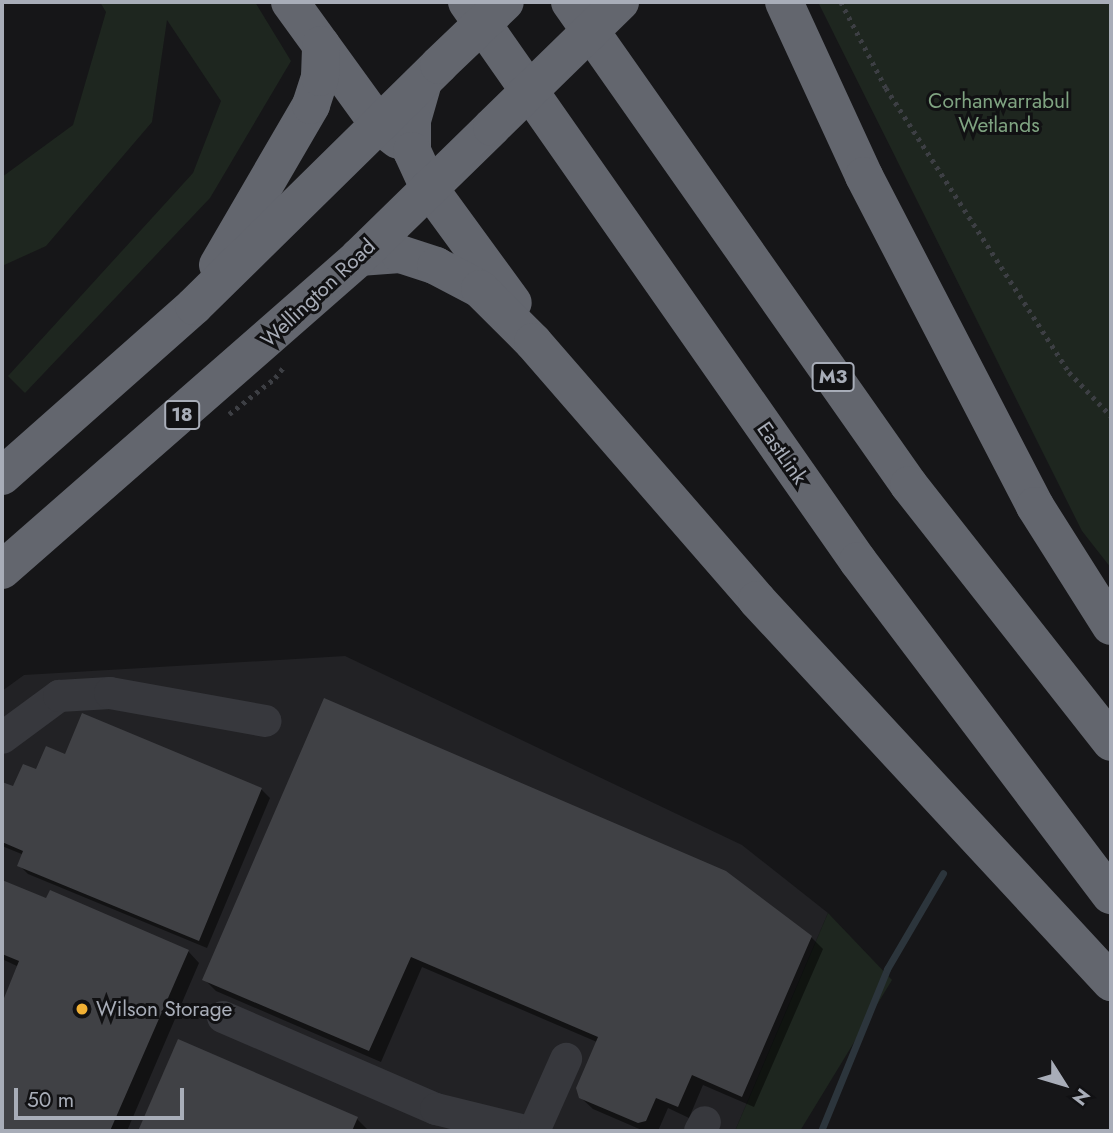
<!DOCTYPE html>
<html>
<head>
<meta charset="utf-8">
<style>
	body { margin:0 }
	#map { position:relative; width:1113px; height:1133px; overflow:hidden; background:#161618; font-family:Jost,sans-serif }
	div>[style] { position:absolute }
	[style*='--x'] { left:calc(var(--x)*1px); top:calc(var(--y)*1px); width:calc(var(--w)*1px); rotate:calc(var(--a)*1deg) }
	.built>* { inset:0; background:#222225 }
	.green>* { inset:0; background:#1e261f }
	.shadow>* { inset:0; background:#0007 }
	.stream>* { height:7px; margin:-3.5px; padding:0 3.5px; transform-origin:3.5px; border-radius:3.5px; background:#2c353c }
	.building>* { inset:0; background:#404145 }
	.path>* { height:4.5px; margin-top:-2.25px; transform-origin:0; background:repeating-linear-gradient(90deg,#3d3f44 0 3.5px,transparent 0 8.5px) }
	.minor>* { height:32px; margin:-16px; padding:0 16px; transform-origin:16px; border-radius:16px; background:#37383d }
	.highway>* { height:38px; margin:-19px; padding:0 19px; transform-origin:19px; border-radius:19px; background:#63666e }
	.highway-bridge>* { height:38px; margin:-19px; padding:0 19px; transform-origin:19px; border-radius:19px; background:#63666e }
	.dots>* { width:19px; height:19px; translate:-50% -50%; box-sizing:border-box; border:4px solid #111113; border-radius:50% }
	span { translate:-50% -50%; white-space:nowrap; text-align:center; line-height:1.15; -webkit-text-stroke:6px #111113; paint-order:stroke }
	.shield-label span { padding:2px 5px; background:#111113; border:2px solid; border-radius:5px; -webkit-text-stroke-width:0 }
	.shield-label { font-size:19px; color:#a8adb8; font-weight:700 }
	.park-label { font-size:21px; color:#7fa381 }
	.street-label { font-size:21px; color:#a8adb8 }
	.poi-label { font-size:21px; color:#a8adb8 }
	.left { translate:0 -50%; text-align:left }
	.frame { position:absolute; inset:0; border:4px solid #a8adb8; pointer-events:none }
	.north { position:absolute; left:1029px; top:1049px; width:70px; height:70px; -webkit-text-stroke:5px #111113; paint-order:stroke; rotate:127deg; font-size:19px; font-weight:700; line-height:28px; text-align:center; color:#a8adb8 }
	.north::after { content:''; display:block; margin:auto; width:24px; height:32px; background:#a8adb8; clip-path:polygon(50% 0,100% 100%,50% 72%,0 100%) }
	.scale { position:absolute; left:14px; top:1088px; width:170px; height:32px; box-sizing:border-box; border:4px solid #a8adb8; border-top:0; padding-left:9px; font-size:21px; line-height:24px; white-space:nowrap; color:#a8adb8; -webkit-text-stroke:5px #111113; paint-order:stroke }
</style>
</head>
<body>
<div id="map">
	<div class="built">
		<i style="clip-path:polygon(345px 656px,742px 845px,828px 913px,735px 1131px,2px 1131px,2px 691px,24px 675px)"></i>
	</div>
	<div class="green">
		<i style="clip-path:polygon(100px 2px,255px 2px,291px 61px,210px 198px,25px 393px,8px 376px,193px 173px,221px 101px,167px 20px,152px 122px,46px 246px,2px 266px,2px 177px,73px 125px,106px 12px)"></i>
		<i style="clip-path:polygon(818px 2px,1111px 2px,1111px 568px,1082px 531px)"></i>
		<i style="clip-path:polygon(828px 913px,892px 980px,800px 1131px,735px 1131px)"></i>
	</div>
	<div class="shadow">
		<i style="clip-path:polygon(325px 700px,811px 937px,823px 949px,754px 1107px,703px 1085px,689px 1118px,668px 1108px,658px 1131px,644px 1131px,593px 1109px,580px 1097px,597px 1042px,422px 967px,381px 1062px,216px 991px,204px 979px)"></i>
		<i style="clip-path:polygon(66px 757px,261px 789px,270px 798px,207px 948px,28px 874px,19px 865px,24px 855px,2px 846px,2px 784px,14px 789px)"></i>
		<i style="clip-path:polygon(2px 882px,188px 951px,199px 963px,127px 1131px,5px 1131px,2px 1126px,2px 1007px,19px 967px,2px 959px)"></i>
		<i style="clip-path:polygon(179px 1042px,357px 1119px,369px 1131px,140px 1131px)"></i>
	</div>
	<div class="stream">
		<i style="--x:821;--y:1131;--w:175;--a:-67.8"></i>
		<i style="--x:887;--y:969;--w:111;--a:-59.7"></i>
	</div>
	<div class="building">
		<i style="clip-path:polygon(324px 698px,726px 871px,812px 936px,742px 1097px,692px 1075px,678px 1107px,656px 1098px,646px 1121px,638px 1123px,579px 1098px,576px 1088px,598px 1037px,411px 957px,369px 1051px,202px 980px)"></i>
		<i style="clip-path:polygon(82px 713px,262px 788px,199px 941px,17px 866px,23px 851px,2px 842px,2px 782px,13px 786px,23px 764px,36px 769px,46px 746px,65px 754px)"></i>
		<i style="clip-path:polygon(2px 880px,46px 898px,50px 890px,189px 950px,110px 1131px,2px 1129px,2px 1003px,19px 961px,2px 954px)"></i>
		<i style="clip-path:polygon(178px 1039px,358px 1117px,352px 1131px,138px 1131px)"></i>
	</div>
	<div class="path">
		<i style="--x:841;--y:2;--w:97;--a:62.4"></i>
		<i style="--x:886;--y:88;--w:338;--a:57.2"></i>
		<i style="--x:1069;--y:372;--w:61;--a:46.3"></i>
		<i style="--x:229;--y:414;--w:58;--a:-38"></i>
		<i style="--x:275;--y:378;--w:16;--a:-52"></i>
	</div>
	<div class="minor">
		<i style="--x:2;--y:738;--w:71;--a:-36.4"></i>
		<i style="--x:59;--y:696;--w:51;--a:-3.4"></i>
		<i style="--x:110;--y:693;--w:158;--a:10.2"></i>
		<i style="--x:223;--y:1017;--w:232;--a:23.4"></i>
		<i style="--x:436;--y:1109;--w:92;--a:13.9"></i>
		<i style="--x:534;--y:1131;--w:79;--a:-66"></i>
		<i style="--x:700;--y:1131;--w:10;--a:-61"></i>
	</div>
	<div class="highway">
		<i style="--x:290;--y:2;--w:152;--a:54.1"></i>
		<i style="--x:379;--y:125;--w:24;--a:38"></i>
		<i style="--x:467;--y:2;--w:682;--a:55.03"></i>
		<i style="--x:858;--y:561;--w:419;--a:52.9"></i>
		<i style="--x:570;--y:2;--w:590;--a:54.94"></i>
		<i style="--x:909;--y:485;--w:327;--a:51.8"></i>
		<i style="--x:784;--y:2;--w:192;--a:65.3"></i>
		<i style="--x:864;--y:176;--w:372;--a:62.6"></i>
		<i style="--x:1035;--y:506;--w:142;--a:57.7"></i>
		<i style="--x:423;--y:82;--w:40;--a:106"></i>
		<i style="--x:412;--y:120;--w:31;--a:90"></i>
		<i style="--x:412;--y:151;--w:41;--a:65.3"></i>
		<i style="--x:429;--y:188;--w:142;--a:53.9"></i>
		<i style="--x:359;--y:257;--w:41;--a:-4.2"></i>
		<i style="--x:400;--y:254;--w:38;--a:18"></i>
		<i style="--x:436;--y:266;--w:50;--a:27.6"></i>
		<i style="--x:480;--y:289;--w:75;--a:45"></i>
		<i style="--x:533;--y:342;--w:342;--a:49"></i>
		<i style="--x:757;--y:600;--w:521;--a:47.18"></i>
		<i style="--x:218;--y:265;--w:185;--a:-59.8"></i>
		<i style="--x:311;--y:105;--w:29;--a:-72"></i>
		<i style="--x:320;--y:77;--w:32;--a:-88"></i>
		<i style="--x:2;--y:476;--w:256;--a:-41.5"></i>
		<i style="--x:194;--y:306;--w:344;--a:-44.5"></i>
		<i style="--x:2;--y:570;--w:475;--a:-41.2"></i>
		<i style="--x:359;--y:257;--w:186;--a:-44.3"></i>
	</div>
	<div class="highway-bridge">
		<i style="--x:439;--y:65;--w:91;--a:-43.7"></i>
		<i style="--x:492;--y:127;--w:179;--a:-44.3"></i>
	</div>
	<div class="dots">
		<i style="left:82px;top:1009px;background:#f2b134"></i>
	</div>
	<div class="shield-label">
		<span style="left:833px;top:377px">M3</span>
		<span style="left:182px;top:415px">18</span>
	</div>
	<div class="park-label">
		<span style="left:999px;top:113px">Corhanwarrabul<br>Wetlands</span>
	</div>
	<div class="street-label">
		<span style="left:318px;top:293px;rotate:-43deg">Wellington Road</span>
		<span style="left:782px;top:453px;rotate:55deg">EastLink</span>
	</div>
	<div class="poi-label">
		<span class="left" style="left:96px;top:1009px">Wilson Storage</span>
	</div>
	<div class="frame"></div>
	<div class="north">N</div>
	<div class="scale">50 m</div>
</div>
</body>
</html>
